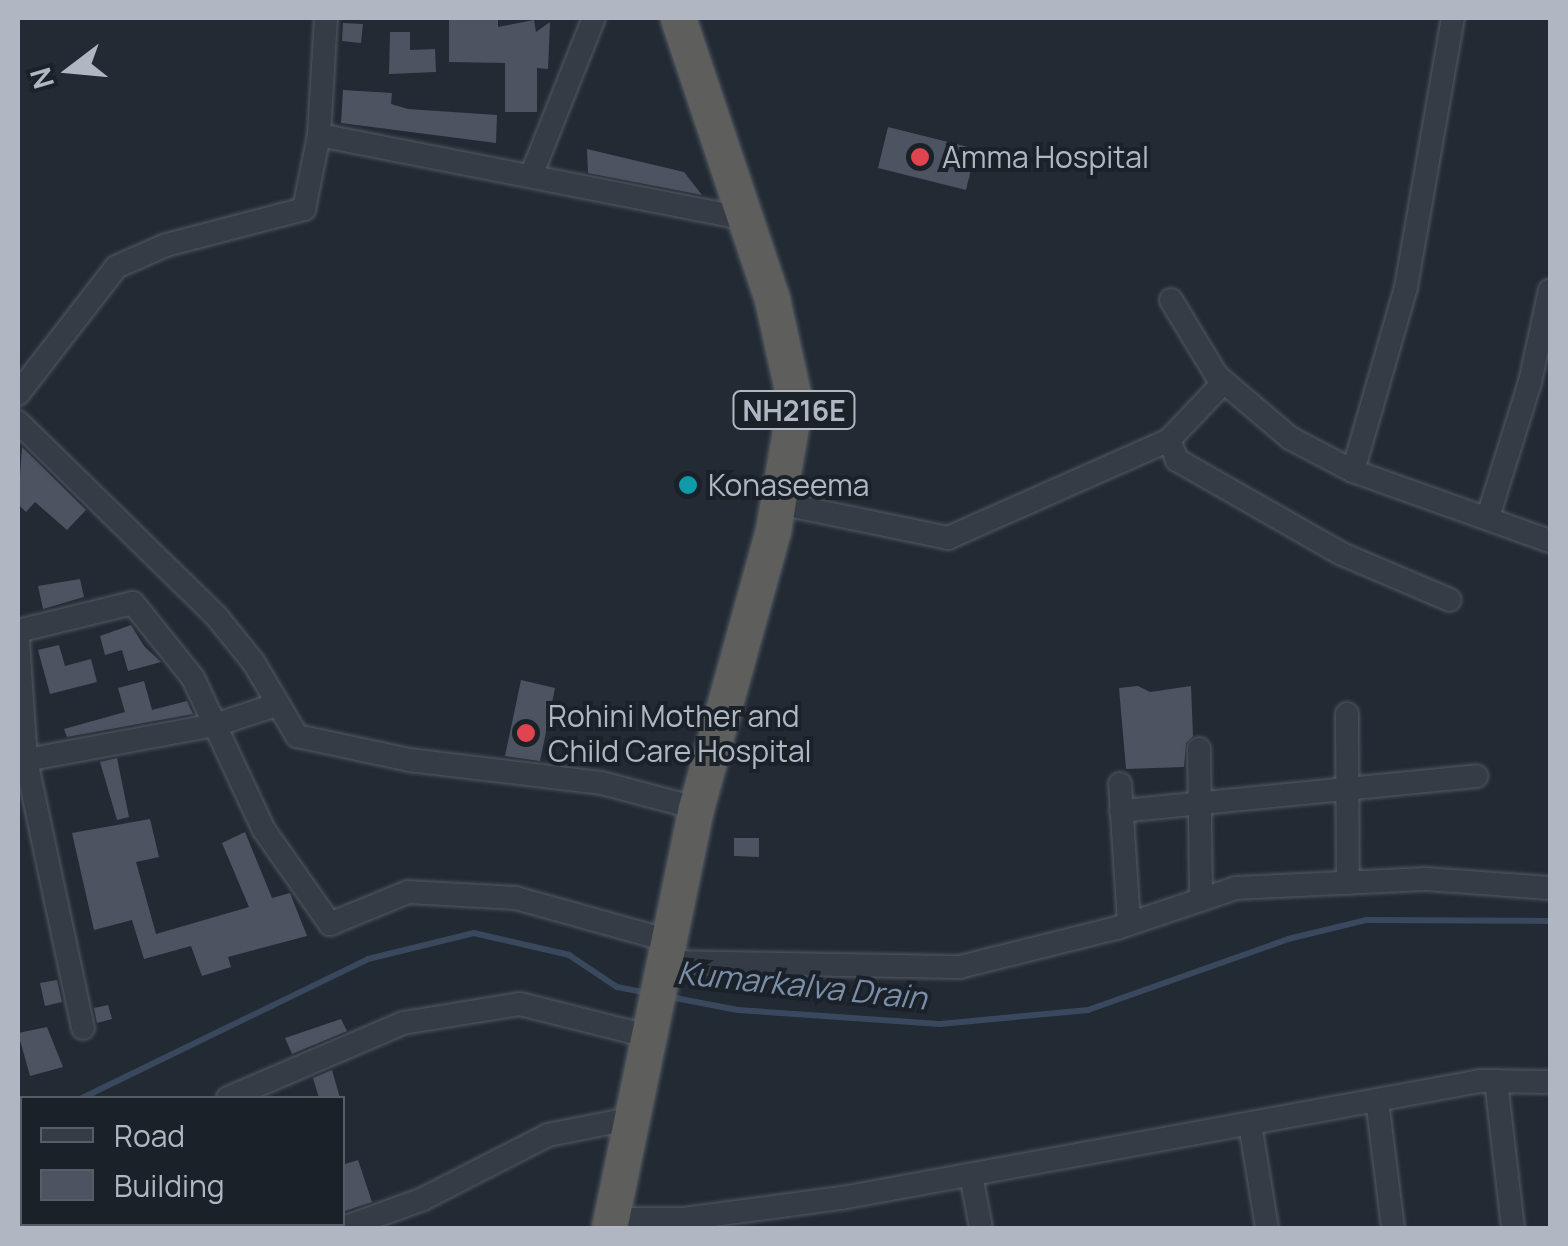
<!DOCTYPE html>
<html>
<head>
<meta charset="utf-8">
<style>
	body { margin:0 }
	#map { position:relative; width:1568px; height:1246px; overflow:hidden; background:#222a34; font-family:Manrope,sans-serif }
	div>[style] { position:absolute }
	[style*='--x'] { left:calc(var(--x)*1px); top:calc(var(--y)*1px); width:calc(var(--w)*1px); rotate:calc(var(--a)*1deg) }
	.stream>* { height:6px; margin:-3px; padding:0 3px; transform-origin:3px; border-radius:3px; background:#39485c }
	.building>* { inset:0; background:#4b5460 }
	.roads { filter:drop-shadow(0 0 2px #535a63) drop-shadow(0 0 2px #535a63) }
	.minor>* { height:22px; margin:-11px; padding:0 11px; transform-origin:11px; border-radius:11px; background:#353c45 }
	.trunk>* { height:35px; margin:-17.5px; padding:0 17.5px; transform-origin:17.5px; border-radius:17.5px; background:#5e5e5c }
	.dots>* { width:28px; height:28px; translate:-50% -50%; box-sizing:border-box; border:5px solid #1b2129; border-radius:50% }
	span { translate:-50% -50%; white-space:nowrap; text-align:center; line-height:1.15; -webkit-text-stroke:8px #1b2129; paint-order:stroke }
	.shield-label span { padding:2px 8px; background:#1b2129; border:2px solid; border-radius:8px; -webkit-text-stroke-width:0 }
	.shield-label { font-size:28px; color:#b0b7c2; font-weight:700 }
	.poi-label { font-size:30px; color:#b0b7c2 }
	.left { translate:0 -50%; text-align:left }
	.water-label { font-size:32px; color:#7b8ea7; font-style:italic }
	.frame { position:absolute; inset:0; border:20px solid #b0b7c2; pointer-events:none }
	.legend { position:absolute; left:20px; top:1096px; width:325px; height:130px; box-sizing:border-box; background:#1b2129; border:2px solid #575d66; margin:0; padding:12px 18px; list-style:none; font-size:30px; color:#b0b7c2 }
	.legend li { display:flex; align-items:center; gap:20px; height:50px }
	.legend b { width:50px; border:2px solid #575d66 }
	.north { position:absolute; left:20px; top:20px; width:100px; height:100px; -webkit-text-stroke:8px #1b2129; paint-order:stroke; rotate:254deg; font-size:28px; font-weight:700; line-height:40px; text-align:center; color:#b0b7c2 }
	.north::after { content:''; display:block; margin:auto; width:35px; height:45px; background:#b0b7c2; clip-path:polygon(50% 0,100% 100%,50% 72%,0 100%) }
</style>
</head>
<body>
<div id="map">
	<div class="stream">
		<i style="--x:670;--y:997;--w:69;--a:10.8"></i>
		<i style="--x:738;--y:1010;--w:202;--a:4"></i>
		<i style="--x:940;--y:1024;--w:149;--a:-5.4"></i>
		<i style="--x:1088;--y:1010;--w:212;--a:-19.5"></i>
		<i style="--x:1288;--y:939;--w:80;--a:-13.7"></i>
		<i style="--x:1366;--y:920;--w:184;--a:0.3"></i>
		<i style="--x:82;--y:1098;--w:318;--a:-25.9"></i>
		<i style="--x:368;--y:959;--w:109;--a:-13.8"></i>
		<i style="--x:474;--y:933;--w:98;--a:13"></i>
		<i style="--x:569;--y:955;--w:58;--a:33.7"></i>
		<i style="--x:617;--y:987;--w:32;--a:11"></i>
		<i style="--x:18;--y:1142;--w:5;--a:-37"></i>
	</div>
	<div class="building">
		<i style="clip-path:polygon(449px 18px,498px 18px,498px 27px,534px 20px,536px 32px,550px 22px,548px 69px,537px 68px,537px 112px,505px 112px,505px 63px,449px 62px)"></i>
		<i style="clip-path:polygon(343px 23px,363px 24px,361px 43px,342px 41px)"></i>
		<i style="clip-path:polygon(390px 32px,410px 32px,410px 50px,435px 49px,436px 72px,389px 74px)"></i>
		<i style="clip-path:polygon(343px 90px,392px 93px,391px 104px,408px 109px,497px 115px,496px 143px,341px 123px)"></i>
		<i style="clip-path:polygon(888px 127px,976px 149px,966px 190px,878px 168px)"></i>
		<i style="clip-path:polygon(587px 149px,684px 172px,702px 195px,588px 173px)"></i>
		<i style="clip-path:polygon(22px 447px,86px 510px,67px 530px,35px 502px,26px 512px,18px 504px)"></i>
		<i style="clip-path:polygon(80px 579px,84px 597px,43px 609px,38px 586px)"></i>
		<i style="clip-path:polygon(131px 625px,144px 646px,161px 662px,128px 671px,122px 650px,105px 655px,100px 636px)"></i>
		<i style="clip-path:polygon(59px 645px,65px 666px,91px 659px,97px 682px,50px 694px,38px 650px)"></i>
		<i style="clip-path:polygon(521px 680px,555px 688px,540px 761px,505px 756px)"></i>
		<i style="clip-path:polygon(144px 681px,152px 710px,187px 701px,193px 714px,67px 737px,64px 729px,125px 712px,118px 688px)"></i>
		<i style="clip-path:polygon(1138px 686px,1150px 692px,1191px 686px,1193px 736px,1186px 743px,1184px 767px,1126px 769px,1119px 688px)"></i>
		<i style="clip-path:polygon(117px 758px,129px 817px,117px 820px,100px 762px)"></i>
		<i style="clip-path:polygon(150px 819px,159px 857px,136px 862px,156px 934px,249px 907px,222px 843px,245px 832px,272px 898px,290px 893px,307px 936px,228px 957px,231px 967px,202px 976px,191px 946px,144px 959px,132px 920px,94px 930px,72px 833px)"></i>
		<i style="clip-path:polygon(734px 838px,759px 838px,759px 857px,734px 856px)"></i>
		<i style="clip-path:polygon(57px 980px,62px 1002px,45px 1006px,40px 983px)"></i>
		<i style="clip-path:polygon(108px 1005px,112px 1019px,97px 1023px,94px 1008px)"></i>
		<i style="clip-path:polygon(341px 1019px,347px 1031px,292px 1054px,285px 1038px)"></i>
		<i style="clip-path:polygon(47px 1027px,63px 1067px,30px 1076px,18px 1033px)"></i>
		<i style="clip-path:polygon(332px 1070px,340px 1098px,319px 1098px,313px 1078px)"></i>
		<i style="clip-path:polygon(358px 1160px,372px 1202px,342px 1212px,342px 1165px)"></i>
	</div>
	<div class="roads">
		<div class="minor">
			<i style="--x:319;--y:135;--w:435;--a:11.1"></i>
			<i style="--x:531;--y:176;--w:170;--a:-68.3"></i>
			<i style="--x:1171;--y:300;--w:89;--a:58.8"></i>
			<i style="--x:1217;--y:376;--w:96;--a:40.3"></i>
			<i style="--x:1290;--y:438;--w:71;--a:27.6"></i>
			<i style="--x:1353;--y:471;--w:209;--a:19.6"></i>
			<i style="--x:1224;--y:382;--w:80;--a:133.5"></i>
			<i style="--x:1169;--y:440;--w:22;--a:68"></i>
			<i style="--x:1177;--y:460;--w:190;--a:29.7"></i>
			<i style="--x:1342;--y:554;--w:117;--a:23.1"></i>
			<i style="--x:18;--y:394;--w:160;--a:-52.3"></i>
			<i style="--x:116;--y:267;--w:55;--a:-23.7"></i>
			<i style="--x:166;--y:245;--w:143;--a:-14.6"></i>
			<i style="--x:304;--y:209;--w:76;--a:-78.5"></i>
			<i style="--x:319;--y:135;--w:117;--a:-86.6"></i>
			<i style="--x:18;--y:422;--w:279;--a:44.4"></i>
			<i style="--x:217;--y:617;--w:59;--a:51.2"></i>
			<i style="--x:254;--y:663;--w:85;--a:59.5"></i>
			<i style="--x:297;--y:736;--w:115;--a:12.1"></i>
			<i style="--x:409;--y:760;--w:193;--a:6.8"></i>
			<i style="--x:601;--y:783;--w:98;--a:14.7"></i>
			<i style="--x:1353;--y:471;--w:191;--a:-73.9"></i>
			<i style="--x:1406;--y:287;--w:273;--a:-80.1"></i>
			<i style="--x:778;--y:503;--w:174;--a:11.6"></i>
			<i style="--x:948;--y:538;--w:242;--a:-23.9"></i>
			<i style="--x:1488;--y:517;--w:141;--a:-72.7"></i>
			<i style="--x:1530;--y:382;--w:94;--a:-77.7"></i>
			<i style="--x:18;--y:631;--w:118;--a:-13.7"></i>
			<i style="--x:133;--y:603;--w:96;--a:51.3"></i>
			<i style="--x:193;--y:678;--w:168;--a:65"></i>
			<i style="--x:264;--y:830;--w:115;--a:54.9"></i>
			<i style="--x:330;--y:924;--w:84;--a:-22.3"></i>
			<i style="--x:408;--y:892;--w:108;--a:3.2"></i>
			<i style="--x:516;--y:898;--w:160;--a:15.6"></i>
			<i style="--x:18;--y:640;--w:120;--a:86.2"></i>
			<i style="--x:26;--y:760;--w:192;--a:-10.5"></i>
			<i style="--x:215;--y:725;--w:64;--a:-18.2"></i>
			<i style="--x:1347;--y:714;--w:169;--a:89.7"></i>
			<i style="--x:1199;--y:749;--w:151;--a:89.2"></i>
			<i style="--x:26;--y:760;--w:274;--a:78"></i>
			<i style="--x:1120;--y:784;--w:140;--a:86.3"></i>
			<i style="--x:1121;--y:811;--w:357;--a:-5.6"></i>
			<i style="--x:666;--y:962;--w:294;--a:1"></i>
			<i style="--x:960;--y:967;--w:162;--a:-14"></i>
			<i style="--x:1117;--y:928;--w:126;--a:-18.6"></i>
			<i style="--x:1236;--y:888;--w:190;--a:-2.7"></i>
			<i style="--x:1426;--y:879;--w:124;--a:4.2"></i>
			<i style="--x:1496;--y:1081;--w:148;--a:83.4"></i>
			<i style="--x:228;--y:1098;--w:190;--a:-23.2"></i>
			<i style="--x:403;--y:1023;--w:119;--a:-9.2"></i>
			<i style="--x:520;--y:1004;--w:135;--a:14.1"></i>
			<i style="--x:1377;--y:1100;--w:129;--a:82.9"></i>
			<i style="--x:1250;--y:1124;--w:105;--a:80.7"></i>
			<i style="--x:971;--y:1175;--w:54;--a:79.3"></i>
			<i style="--x:612;--y:1219;--w:72;--a:0"></i>
			<i style="--x:684;--y:1219;--w:159;--a:-7.6"></i>
			<i style="--x:842;--y:1198;--w:649;--a:-10.39"></i>
			<i style="--x:1480;--y:1081;--w:70;--a:0.8"></i>
			<i style="--x:35;--y:1228;--w:6;--a:-39"></i>
			<i style="--x:343;--y:1228;--w:85;--a:-19.9"></i>
			<i style="--x:423;--y:1199;--w:140;--a:-27.1"></i>
			<i style="--x:548;--y:1135;--w:88;--a:-11.2"></i>
		</div>
		<div class="trunk">
			<i style="--x:609;--y:1228;--w:429;--a:-78.3"></i>
			<i style="--x:696;--y:808;--w:288;--a:-74.5"></i>
			<i style="--x:773;--y:530;--w:129;--a:-80.2"></i>
			<i style="--x:795;--y:403;--w:107;--a:-102.5"></i>
			<i style="--x:772;--y:299;--w:296;--a:-108.5"></i>
		</div>
	</div>
	<div class="dots">
		<i style="left:920px;top:157px;background:#e0444e"></i>
		<i style="left:688px;top:485px;background:#0f9aa8"></i>
		<i style="left:526px;top:733px;background:#e0444e"></i>
	</div>
	<div class="shield-label">
		<span style="left:794px;top:410px">NH216E</span>
	</div>
	<div class="poi-label">
		<span class="left" style="left:942px;top:157px">Amma Hospital</span>
		<span class="left" style="left:708px;top:485px">Konaseema</span>
		<span class="left" style="left:548px;top:733px">Rohini Mother and<br>Child Care Hospital</span>
	</div>
	<div class="water-label">
		<span style="left:802px;top:985px;rotate:6deg">Kumarkalva Drain</span>
	</div>
	<div class="frame"></div>
	<ul class="legend">
	<li><b style="height:12px;background:#353c45"></b>Road</li>
	<li><b style="height:28px;background:#4b5460"></b>Building</li>
	</ul>
	<div class="north">N</div>
</div>
</body>
</html>
